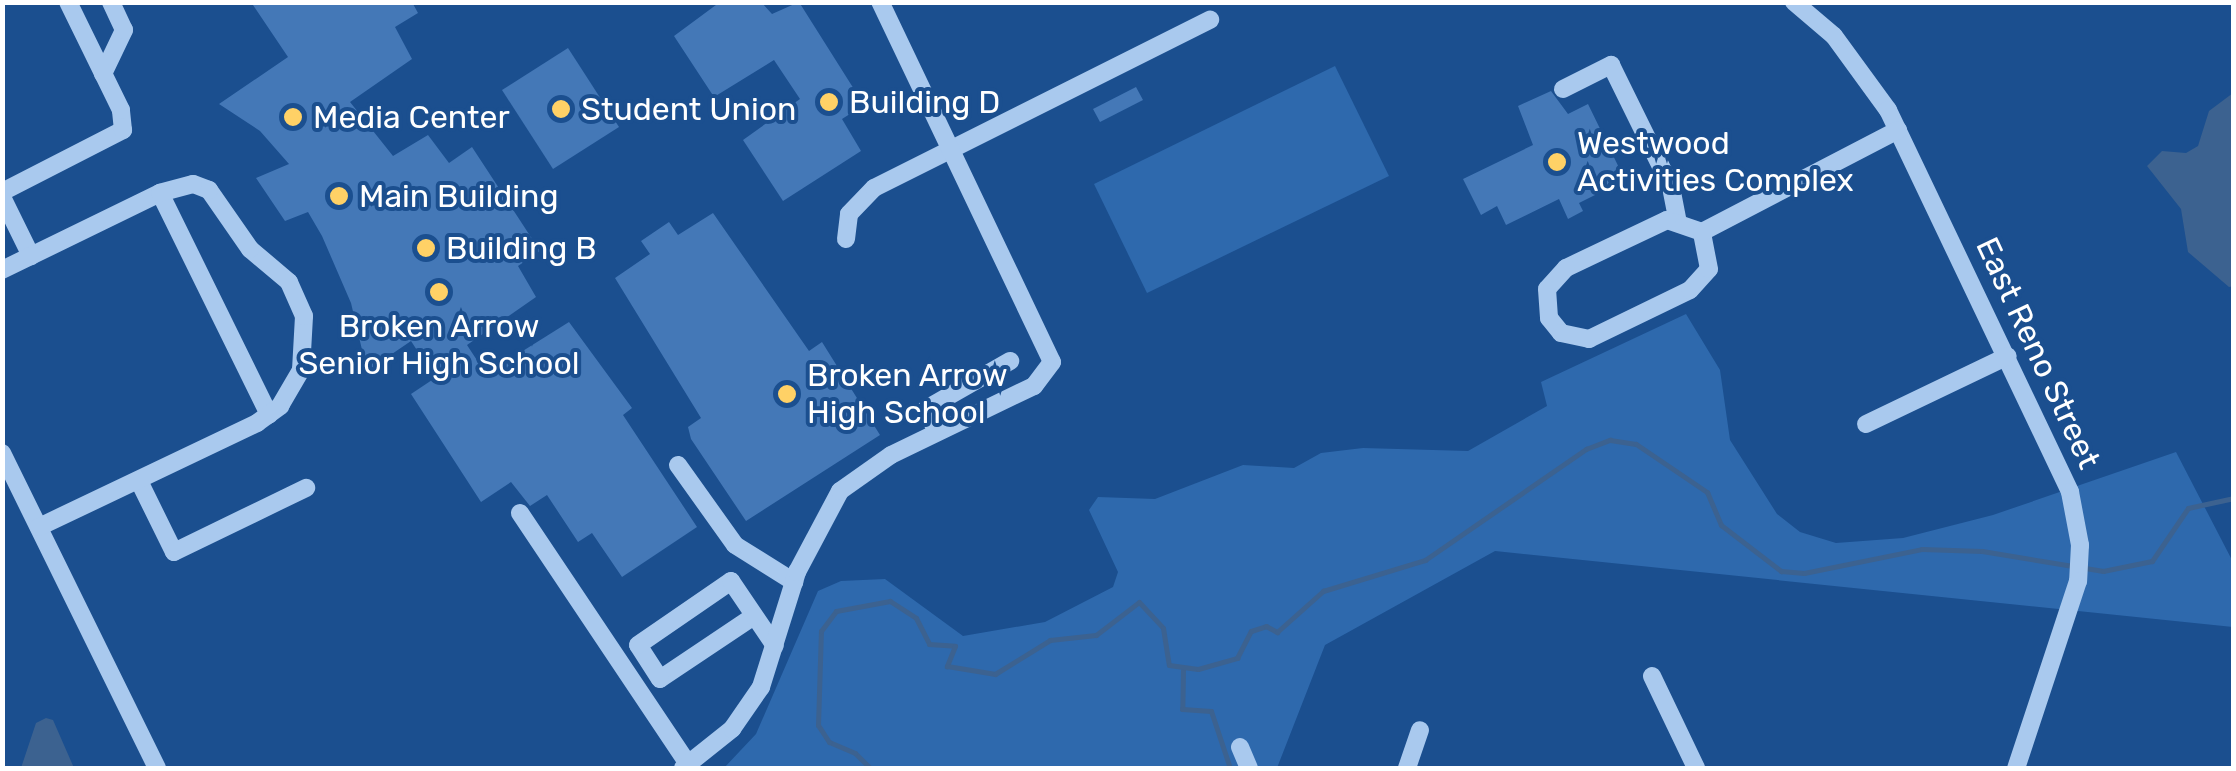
<!DOCTYPE html>
<html>
<head>
<meta charset="utf-8">
<style>
	body { margin:0 }
	#map { position:relative; width:2236px; height:771px; overflow:hidden; background:#1b4f8f; font-family:Rubik,sans-serif }
	div>[style] { position:absolute }
	[style*='--x'] { left:calc(var(--x)*1px); top:calc(var(--y)*1px); width:calc(var(--w)*1px); rotate:calc(var(--a)*1deg) }
	.green>* { inset:0; background:#2e69ad }
	.water>* { inset:0; background:#3c6290 }
	.stream>* { height:5px; margin:-2.5px; padding:0 2.5px; transform-origin:2.5px; border-radius:2.5px; background:#3c6290 }
	.building>* { inset:0; background:#4478b7 }
	.minor>* { height:18px; margin:-9px; padding:0 9px; transform-origin:9px; border-radius:9px; background:#a9c9ee }
	.dots>* { width:28px; height:28px; translate:-50% -50%; box-sizing:border-box; border:5px solid #1b4f8f; border-radius:50% }
	span { translate:-50% -50%; white-space:nowrap; text-align:center; line-height:1.15; -webkit-text-stroke:8px #1b4f8f; paint-order:stroke }
	.poi-label { font-size:32px; color:#fff }
	.left { translate:0 -50%; text-align:left }
	.street-label { font-size:32px; color:#fff }
	.frame { position:absolute; inset:0; border:5px solid #fff; pointer-events:none }
</style>
</head>
<body>
<div id="map">
	<div class="green">
		<i style="clip-path:polygon(1335px 66px,1389px 176px,1147px 293px,1094px 184px)"></i>
		<i style="clip-path:polygon(1686px 314px,1720px 370px,1730px 440px,1777px 514px,1800px 532px,1836px 543px,1903px 538px,1993px 515px,2176px 452px,2233px 562px,2233px 627px,1495px 551px,1325px 645px,1277px 768px,724px 768px,756px 734px,818px 591px,841px 581px,885px 579px,963px 636px,1045px 622px,1113px 587px,1118px 572px,1089px 510px,1098px 497px,1155px 499px,1243px 465px,1294px 468px,1321px 453px,1363px 448px,1468px 451px,1547px 406px,1541px 382px)"></i>
	</div>
	<div class="water">
		<i style="clip-path:polygon(2233px 93px,2234px 286px,2229px 287px,2188px 252px,2181px 209px,2147px 166px,2162px 151px,2186px 153px,2198px 146px,2209px 111px)"></i>
		<i style="clip-path:polygon(46px 718px,53px 720px,74px 768px,21px 768px,36px 723px)"></i>
	</div>
	<div class="stream">
		<i style="--x:1183;--y:670;--w:39;--a:91"></i>
		<i style="--x:1182;--y:709;--w:29;--a:4"></i>
		<i style="--x:1211;--y:711;--w:60;--a:71.6"></i>
		<i style="--x:870;--y:768;--w:21;--a:-135"></i>
		<i style="--x:855;--y:753;--w:28;--a:-157"></i>
		<i style="--x:829;--y:742;--w:20;--a:-123"></i>
		<i style="--x:818;--y:725;--w:94;--a:-88.2"></i>
		<i style="--x:821;--y:631;--w:25;--a:-53"></i>
		<i style="--x:836;--y:611;--w:55;--a:-10.5"></i>
		<i style="--x:890;--y:601;--w:31;--a:33"></i>
		<i style="--x:916;--y:618;--w:29;--a:63"></i>
		<i style="--x:929;--y:644;--w:26;--a:4"></i>
		<i style="--x:955;--y:646;--w:22;--a:112"></i>
		<i style="--x:947;--y:666;--w:49;--a:9.5"></i>
		<i style="--x:995;--y:674;--w:65;--a:-31.7"></i>
		<i style="--x:1050;--y:640;--w:46;--a:-6.2"></i>
		<i style="--x:1096;--y:635;--w:54;--a:-37.5"></i>
		<i style="--x:1139;--y:602;--w:35;--a:47"></i>
		<i style="--x:1163;--y:628;--w:37;--a:81"></i>
		<i style="--x:1169;--y:665;--w:29;--a:8"></i>
		<i style="--x:1198;--y:669;--w:41;--a:-15.8"></i>
		<i style="--x:1237;--y:658;--w:30;--a:-63"></i>
		<i style="--x:1251;--y:631;--w:16;--a:-18"></i>
		<i style="--x:1266;--y:626;--w:13;--a:29"></i>
		<i style="--x:1277;--y:632;--w:62;--a:-41.7"></i>
		<i style="--x:1323;--y:591;--w:107;--a:-16.9"></i>
		<i style="--x:1425;--y:560;--w:196;--a:-34.6"></i>
		<i style="--x:1586;--y:449;--w:26;--a:-21"></i>
		<i style="--x:1610;--y:440;--w:26;--a:9"></i>
		<i style="--x:1636;--y:444;--w:86;--a:34.1"></i>
		<i style="--x:1707;--y:492;--w:36;--a:67"></i>
		<i style="--x:1721;--y:525;--w:76;--a:37.5"></i>
		<i style="--x:1781;--y:571;--w:23;--a:5"></i>
		<i style="--x:1804;--y:573;--w:120;--a:-11.5"></i>
		<i style="--x:1922;--y:549;--w:60;--a:1.9"></i>
		<i style="--x:1982;--y:551;--w:123;--a:9.4"></i>
		<i style="--x:2103;--y:571;--w:50;--a:-11.5"></i>
		<i style="--x:2152;--y:561;--w:64;--a:-55.8"></i>
		<i style="--x:2188;--y:508;--w:47;--a:-12.3"></i>
	</div>
	<div class="building">
		<i style="clip-path:polygon(251px 2px,412px 2px,418px 13px,395px 27px,412px 59px,350px 102px,393px 156px,428px 135px,449px 163px,472px 147px,540px 251px,518px 266px,536px 297px,467px 345px,486px 374px,569px 322px,632px 408px,623px 415px,697px 527px,622px 577px,592px 533px,578px 542px,547px 495px,530px 506px,511px 482px,481px 502px,411px 394px,435px 378px,411px 341px,367px 371px,351px 303px,322px 236px,308px 212px,285px 221px,256px 178px,289px 164px,260px 131px,219px 104px,288px 57px)"></i>
		<i style="clip-path:polygon(720px 2px,761px 2px,772px 14px,799px 2px,864px 105px,842px 119px,861px 151px,783px 201px,743px 140px,800px 99px,774px 60px,714px 97px,674px 36px)"></i>
		<i style="clip-path:polygon(568px 48px,619px 127px,553px 169px,502px 90px)"></i>
		<i style="clip-path:polygon(1136px 87px,1143px 100px,1100px 122px,1093px 109px)"></i>
		<i style="clip-path:polygon(1551px 91px,1568px 114px,1588px 104px,1625px 180px,1579px 203px,1583px 211px,1568px 219px,1559px 199px,1506px 225px,1497px 206px,1481px 215px,1463px 179px,1533px 145px,1518px 106px)"></i>
		<i style="clip-path:polygon(713px 213px,809px 351px,822px 342px,880px 435px,746px 521px,691px 439px,688px 427px,701px 418px,615px 278px,650px 254px,641px 241px,669px 222px,678px 235px)"></i>
	</div>
	<div class="minor">
		<i style="--x:1794;--y:2;--w:52;--a:40.4"></i>
		<i style="--x:1834;--y:36;--w:92;--a:53.9"></i>
		<i style="--x:1888;--y:110;--w:423;--a:64.5"></i>
		<i style="--x:2070;--y:492;--w:54;--a:79.3"></i>
		<i style="--x:2080;--y:545;--w:36;--a:93"></i>
		<i style="--x:2078;--y:581;--w:197;--a:108.3"></i>
		<i style="--x:103;--y:74;--w:49;--a:-64.5"></i>
		<i style="--x:124;--y:30;--w:31;--a:-115"></i>
		<i style="--x:1563;--y:89;--w:54;--a:-26.6"></i>
		<i style="--x:1611;--y:65;--w:136;--a:63.8"></i>
		<i style="--x:1671;--y:187;--w:33;--a:79"></i>
		<i style="--x:2;--y:192;--w:136;--a:-27.1"></i>
		<i style="--x:123;--y:130;--w:20;--a:-96"></i>
		<i style="--x:121;--y:110;--w:120;--a:-116.1"></i>
		<i style="--x:2;--y:197;--w:66;--a:63.8"></i>
		<i style="--x:1702;--y:232;--w:37;--a:-161"></i>
		<i style="--x:1667;--y:220;--w:112;--a:154.6"></i>
		<i style="--x:1566;--y:268;--w:28;--a:132"></i>
		<i style="--x:1547;--y:289;--w:29;--a:86"></i>
		<i style="--x:1549;--y:318;--w:19;--a:51"></i>
		<i style="--x:1561;--y:333;--w:29;--a:12"></i>
		<i style="--x:1589;--y:339;--w:112;--a:-25.9"></i>
		<i style="--x:1690;--y:290;--w:28;--a:-48"></i>
		<i style="--x:1709;--y:269;--w:38;--a:-101"></i>
		<i style="--x:1702;--y:232;--w:221;--a:-27.5"></i>
		<i style="--x:846;--y:239;--w:25;--a:-83"></i>
		<i style="--x:849;--y:214;--w:36;--a:-46"></i>
		<i style="--x:874;--y:188;--w:376;--a:-26.6"></i>
		<i style="--x:2;--y:270;--w:176;--a:-26"></i>
		<i style="--x:160;--y:193;--w:247;--a:63.8"></i>
		<i style="--x:1866;--y:424;--w:157;--a:-25.6"></i>
		<i style="--x:937;--y:432;--w:25;--a:-116"></i>
		<i style="--x:926;--y:409;--w:97;--a:-29.7"></i>
		<i style="--x:2;--y:453;--w:351;--a:63.8"></i>
		<i style="--x:678;--y:465;--w:98;--a:54.5"></i>
		<i style="--x:735;--y:545;--w:70;--a:32.1"></i>
		<i style="--x:139;--y:481;--w:79;--a:63.8"></i>
		<i style="--x:174;--y:552;--w:147;--a:-25.9"></i>
		<i style="--x:520;--y:513;--w:303;--a:56.2"></i>
		<i style="--x:39;--y:527;--w:242;--a:-25.5"></i>
		<i style="--x:257;--y:423;--w:29;--a:-36"></i>
		<i style="--x:280;--y:406;--w:42;--a:-59.7"></i>
		<i style="--x:301;--y:370;--w:54;--a:-86.8"></i>
		<i style="--x:304;--y:316;--w:37;--a:-114"></i>
		<i style="--x:289;--y:282;--w:51;--a:-139.8"></i>
		<i style="--x:250;--y:249;--w:72;--a:-124.8"></i>
		<i style="--x:209;--y:190;--w:17;--a:-159"></i>
		<i style="--x:193;--y:184;--w:34;--a:165"></i>
		<i style="--x:754;--y:616;--w:113;--a:146.2"></i>
		<i style="--x:660;--y:679;--w:40;--a:-122.9"></i>
		<i style="--x:638;--y:645;--w:113;--a:-34.5"></i>
		<i style="--x:731;--y:581;--w:78;--a:55.9"></i>
		<i style="--x:1652;--y:676;--w:102;--a:64.4"></i>
		<i style="--x:1240;--y:747;--w:23;--a:67"></i>
		<i style="--x:683;--y:768;--w:63;--a:-38.5"></i>
		<i style="--x:732;--y:729;--w:51;--a:-55.4"></i>
		<i style="--x:761;--y:687;--w:121;--a:-72.6"></i>
		<i style="--x:797;--y:572;--w:92;--a:-62"></i>
		<i style="--x:840;--y:491;--w:62;--a:-35.2"></i>
		<i style="--x:891;--y:455;--w:159;--a:-25.8"></i>
		<i style="--x:1034;--y:386;--w:30;--a:-53"></i>
		<i style="--x:1052;--y:362;--w:399;--a:-115.5"></i>
		<i style="--x:1407;--y:768;--w:40;--a:-71.1"></i>
	</div>
	<div class="dots">
		<i style="left:829px;top:102px;background:#ffd166"></i>
		<i style="left:561px;top:109px;background:#ffd166"></i>
		<i style="left:293px;top:117px;background:#ffd166"></i>
		<i style="left:1557px;top:162px;background:#ffd166"></i>
		<i style="left:339px;top:196px;background:#ffd166"></i>
		<i style="left:426px;top:248px;background:#ffd166"></i>
		<i style="left:439px;top:292px;background:#ffd166"></i>
		<i style="left:787px;top:394px;background:#ffd166"></i>
	</div>
	<div class="poi-label">
		<span class="left" style="left:849px;top:102px">Building D</span>
		<span class="left" style="left:581px;top:109px">Student Union</span>
		<span class="left" style="left:313px;top:117px">Media Center</span>
		<span class="left" style="left:1577px;top:162px">Westwood<br>Activities Complex</span>
		<span class="left" style="left:359px;top:196px">Main Building</span>
		<span class="left" style="left:446px;top:248px">Building B</span>
		<span style="left:439px;top:345px">Broken Arrow<br>Senior High School</span>
		<span class="left" style="left:807px;top:394px">Broken Arrow<br>High School</span>
	</div>
	<div class="street-label">
		<span style="left:2038px;top:353px;rotate:65deg">East Reno Street</span>
	</div>
	<div class="frame"></div>
</div>
</body>
</html>
